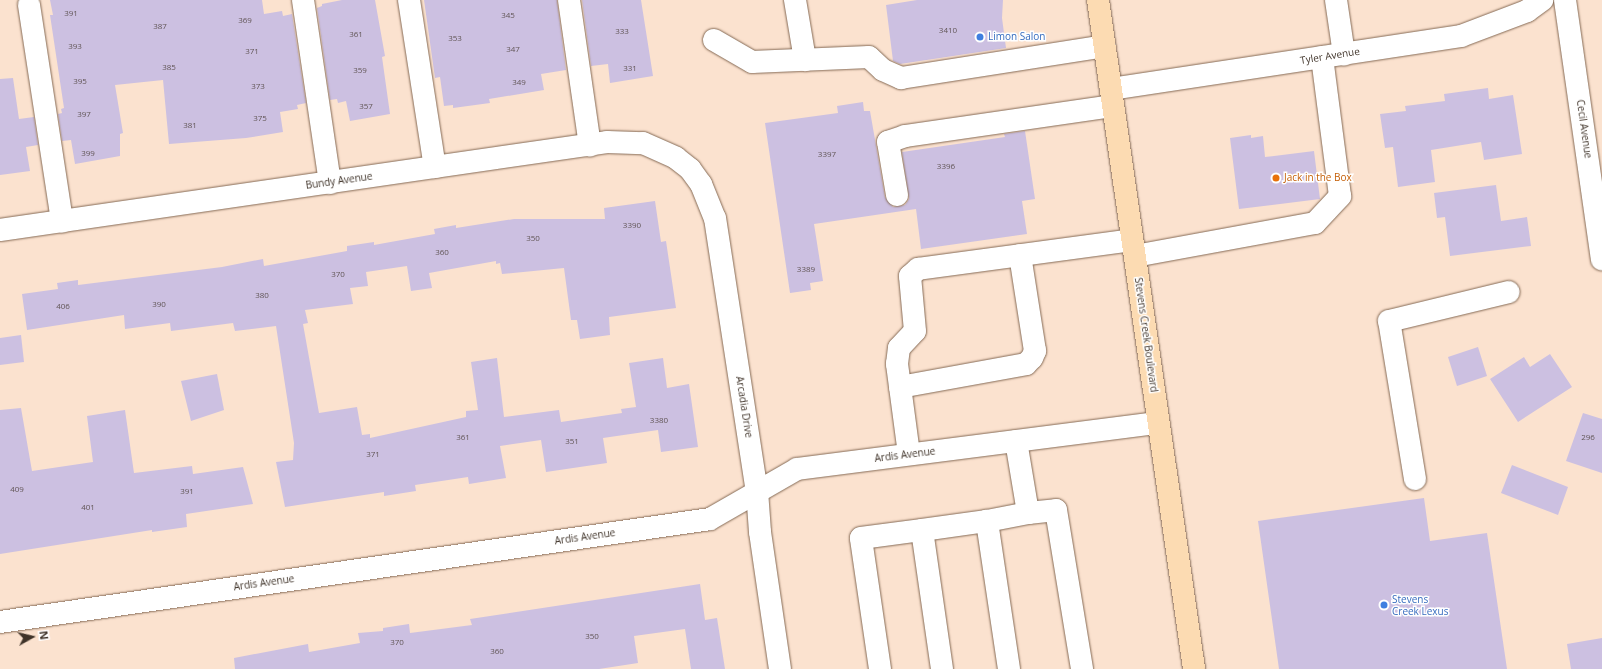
<!DOCTYPE html>
<html>
<head>
<meta charset="utf-8">
<style>
	body { margin:0 }
	#map { position:relative; width:1602px; height:669px; overflow:hidden; background:#fbe2cf; font-family:"Open Sans",sans-serif }
	div>[style] { position:absolute }
	[style*='--x'] { left:calc(var(--x)*1px); top:calc(var(--y)*1px); width:calc(var(--w)*1px); rotate:calc(var(--a)*1deg) }
	.building>* { inset:0; background:#ccc0e1 }
	.roads { filter:drop-shadow(0 0 1px #856a55) drop-shadow(0 0 1px #856a55) }
	.minor>* { height:22px; margin:-11px; padding:0 11px; transform-origin:11px; border-radius:11px; background:#fff }
	.major>* { height:22px; margin:-11px; padding:0 11px; transform-origin:11px; border-radius:11px; background:#fcdbb2 }
	.dots>* { width:11px; height:11px; translate:-50% -50%; box-sizing:border-box; border:2px solid #fff; border-radius:50% }
	span { translate:-50% -50%; white-space:nowrap; text-align:center; line-height:1.15; -webkit-text-stroke:3px #fff; paint-order:stroke }
	.number-label { font-size:8px; color:#625657 }
	.number-label span { -webkit-text-stroke-width:0 }
	.shop-label { font-size:10px; color:#366cbe }
	.left { translate:0 -50%; text-align:left }
	.street-label { font-size:10px; color:#3f3329 }
	.food-label { font-size:10px; color:#c56008 }
	.north { position:absolute; left:12px; top:617px; width:40px; height:40px; -webkit-text-stroke:3px #fff; paint-order:stroke; rotate:82deg; font-size:11px; font-weight:700; line-height:16px; text-align:center; color:#3f3329 }
	.north::after { content:''; display:block; margin:auto; width:14px; height:18px; background:#3f3329; clip-path:polygon(50% 0,100% 100%,50% 72%,0 100%) }
</style>
</head>
<body>
<div id="map">
	<div class="building">
		<i style="clip-path:polygon(50px 0,262px 0,264px 14px,282px 11px,283px 16px,292px 14px,306px 103px,297px 105px,298px 109px,280px 112px,283px 132px,246px 138px,169px 144px,163px 80px,115px 85px,123px 133px,120px 134px,120px 156px,75px 164px,71px 140px,62px 141px,58px 114px,62px 113px,61px 109px,64px 108px,50px 15px,53px 15px)"></i>
		<i style="clip-path:polygon(342px 0,375px 0,385px 56px,382px 57px,390px 114px,350px 121px,346px 101px,338px 103px,337px 99px,330px 100px,317px 8px,322px 6px,322px 4px)"></i>
		<i style="clip-path:polygon(424px 0,557px 0,566px 70px,541px 74px,544px 90px,489px 99px,490px 103px,453px 108px,453px 105px,444px 106px,440px 77px,435px 78px)"></i>
		<i style="clip-path:polygon(582px 0,641px 0,653px 76px,610px 83px,608px 64px,591px 66px)"></i>
		<i style="clip-path:polygon(917px 0,1003px 0,1002px 18px,1006px 48px,900px 64px,893px 61px,886px 5px)"></i>
		<i style="clip-path:polygon(13px 78px,19px 119px,34px 117px,38px 145px,26px 147px,30px 171px,0 175px,0 79px)"></i>
		<i style="clip-path:polygon(1488px 88px,1489px 99px,1513px 95px,1522px 154px,1484px 160px,1481px 142px,1431px 150px,1435px 182px,1398px 187px,1393px 147px,1385px 148px,1380px 114px,1406px 111px,1405px 106px,1445px 101px,1444px 94px)"></i>
		<i style="clip-path:polygon(863px 102px,864px 111px,870px 111px,885px 197px,893px 207px,905px 205px,909px 199px,902px 152px,1005px 137px,1004px 134px,1025px 131px,1035px 199px,1022px 201px,1027px 234px,921px 249px,916px 209px,814px 224px,823px 281px,810px 283px,811px 290px,790px 293px,765px 123px,838px 113px,837px 106px)"></i>
		<i style="clip-path:polygon(1251px 135px,1251px 138px,1263px 136px,1265px 157px,1314px 151px,1320px 199px,1239px 209px,1230px 138px)"></i>
		<i style="clip-path:polygon(1496px 185px,1501px 221px,1527px 217px,1531px 246px,1450px 256px,1445px 217px,1437px 218px,1434px 193px)"></i>
		<i style="clip-path:polygon(655px 201px,661px 242px,666px 241px,676px 308px,609px 317px,610px 335px,580px 339px,577px 320px,571px 320px,564px 268px,502px 274px,500px 263px,496px 264px,496px 261px,429px 273px,432px 288px,411px 291px,407px 266px,366px 272px,368px 286px,350px 288px,353px 304px,305px 310px,308px 323px,303px 324px,319px 413px,357px 407px,362px 435px,370px 434px,370px 438px,466px 417px,466px 411px,478px 410px,471px 362px,497px 358px,504px 417px,559px 410px,561px 422px,622px 413px,621px 409px,636px 407px,629px 363px,663px 358px,667px 388px,689px 384px,698px 447px,661px 452px,658px 430px,603px 438px,607px 463px,546px 472px,541px 440px,500px 446px,506px 478px,469px 484px,468px 477px,415px 485px,416px 491px,384px 496px,384px 492px,285px 507px,276px 462px,293px 460px,294px 443px,276px 326px,235px 331px,233px 323px,171px 331px,170px 323px,125px 329px,124px 315px,27px 330px,22px 294px,58px 289px,57px 283px,78px 280px,78px 285px,222px 267px,263px 259px,264px 266px,347px 251px,347px 246px,374px 242px,374px 245px,435px 234px,434px 229px,456px 225px,456px 228px,514px 219px,605px 219px,604px 208px)"></i>
		<i style="clip-path:polygon(21px 335px,24px 362px,0 365px,0 338px)"></i>
		<i style="clip-path:polygon(1478px 347px,1487px 376px,1457px 386px,1448px 357px)"></i>
		<i style="clip-path:polygon(1550px 354px,1572px 387px,1518px 422px,1490px 379px,1524px 357px,1530px 367px)"></i>
		<i style="clip-path:polygon(217px 374px,224px 410px,191px 421px,181px 381px)"></i>
		<i style="clip-path:polygon(21px 408px,32px 471px,93px 462px,87px 416px,125px 410px,134px 473px,192px 466px,193px 474px,243px 467px,253px 504px,186px 514px,187px 527px,152px 532px,152px 530px,0 554px,0 410px)"></i>
		<i style="clip-path:polygon(1583px 413px,1602px 419px,1602px 473px,1566px 461px)"></i>
		<i style="clip-path:polygon(1512px 465px,1568px 487px,1558px 515px,1501px 493px)"></i>
		<i style="clip-path:polygon(1424px 498px,1430px 541px,1487px 533px,1507px 669px,1279px 669px,1258px 521px)"></i>
		<i style="clip-path:polygon(700px 584px,705px 620px,717px 618px,725px 669px,691px 669px,685px 629px,634px 636px,638px 663px,599px 669px,235px 669px,234px 658px,308px 644px,309px 652px,360px 643px,358px 633px,383px 631px,383px 628px,409px 624px,410px 633px,472px 625px,470px 619px)"></i>
		<i style="clip-path:polygon(1602px 638px,1602px 669px,1571px 669px,1567px 644px)"></i>
	</div>
	<div class="roads">
		<div class="minor">
			<i style="--x:303;--y:0;--w:185;--a:81.6"></i>
			<i style="--x:409;--y:0;--w:169;--a:81.2"></i>
			<i style="--x:569;--y:0;--w:147;--a:81.8"></i>
			<i style="--x:795;--y:0;--w:61;--a:80.5"></i>
			<i style="--x:1336;--y:0;--w:55;--a:81.6"></i>
			<i style="--x:1565;--y:0;--w:262;--a:81.9"></i>
			<i style="--x:29;--y:5;--w:219;--a:81.3"></i>
			<i style="--x:714;--y:40;--w:44;--a:30.1"></i>
			<i style="--x:752;--y:62;--w:117;--a:-2.4"></i>
			<i style="--x:869;--y:57;--w:19;--a:43"></i>
			<i style="--x:883;--y:70;--w:20;--a:24"></i>
			<i style="--x:901;--y:78;--w:206;--a:-8.9"></i>
			<i style="--x:1111;--y:89;--w:354;--a:-8.6"></i>
			<i style="--x:1461;--y:36;--w:71;--a:-20.7"></i>
			<i style="--x:1527;--y:11;--w:19;--a:-36"></i>
			<i style="--x:897;--y:195;--w:54;--a:-99.6"></i>
			<i style="--x:888;--y:142;--w:18;--a:-19"></i>
			<i style="--x:905;--y:136;--w:210;--a:-8.2"></i>
			<i style="--x:0;--y:230;--w:613;--a:-8.25"></i>
			<i style="--x:607;--y:142;--w:36;--a:2"></i>
			<i style="--x:643;--y:143;--w:36;--a:24"></i>
			<i style="--x:676;--y:158;--w:18;--a:38"></i>
			<i style="--x:690;--y:169;--w:19;--a:54"></i>
			<i style="--x:701;--y:184;--w:37;--a:68"></i>
			<i style="--x:715;--y:218;--w:276;--a:81.3"></i>
			<i style="--x:757;--y:491;--w:41;--a:85.8"></i>
			<i style="--x:760;--y:532;--w:138;--a:81.7"></i>
			<i style="--x:1135;--y:256;--w:183;--a:-10.4"></i>
			<i style="--x:1315;--y:223;--w:37;--a:-47"></i>
			<i style="--x:1340;--y:196;--w:140;--a:-97.4"></i>
			<i style="--x:900;--y:387;--w:128;--a:-10.3"></i>
			<i style="--x:1026;--y:364;--w:8;--a:-45"></i>
			<i style="--x:1032;--y:358;--w:8;--a:-67"></i>
			<i style="--x:1035;--y:351;--w:97;--a:-98.9"></i>
			<i style="--x:1016;--y:441;--w:73;--a:80.5"></i>
			<i style="--x:1028;--y:513;--w:28;--a:-6"></i>
			<i style="--x:1056;--y:510;--w:161;--a:80.7"></i>
			<i style="--x:909;--y:454;--w:91;--a:-97.6"></i>
			<i style="--x:897;--y:364;--w:16;--a:-83"></i>
			<i style="--x:899;--y:348;--w:23;--a:-47"></i>
			<i style="--x:915;--y:331;--w:55;--a:-95.2"></i>
			<i style="--x:910;--y:276;--w:11;--a:-41"></i>
			<i style="--x:918;--y:269;--w:216;--a:-7.7"></i>
			<i style="--x:1415;--y:479;--w:160;--a:-99.3"></i>
			<i style="--x:1389;--y:321;--w:123;--a:-13.6"></i>
			<i style="--x:0;--y:622;--w:717;--a:-8.25"></i>
			<i style="--x:710;--y:519;--w:100;--a:-29.9"></i>
			<i style="--x:797;--y:469;--w:364;--a:-7.3"></i>
			<i style="--x:880;--y:669;--w:132;--a:-98.3"></i>
			<i style="--x:861;--y:538;--w:62;--a:-7.5"></i>
			<i style="--x:942;--y:669;--w:140;--a:-98.2"></i>
			<i style="--x:922;--y:530;--w:66;--a:-7.9"></i>
			<i style="--x:1009;--y:669;--w:150;--a:-98.5"></i>
			<i style="--x:987;--y:521;--w:42;--a:-11"></i>
		</div>
		<div class="major">
			<i style="--x:1098;--y:0;--w:676;--a:81.83"></i>
		</div>
	</div>
	<div class="dots">
		<i style="left:980px;top:37px;background:#3f7fe0"></i>
		<i style="left:1276px;top:178px;background:#e8710a"></i>
		<i style="left:1384px;top:605px;background:#3f7fe0"></i>
	</div>
	<div class="number-label">
		<span style="left:71px;top:13px">391</span>
		<span style="left:508px;top:15px">345</span>
		<span style="left:245px;top:20px">369</span>
		<span style="left:160px;top:26px">387</span>
		<span style="left:948px;top:30px">3410</span>
		<span style="left:622px;top:31px">333</span>
		<span style="left:356px;top:34px">361</span>
		<span style="left:455px;top:38px">353</span>
		<span style="left:75px;top:46px">393</span>
		<span style="left:513px;top:49px">347</span>
		<span style="left:252px;top:51px">371</span>
		<span style="left:169px;top:67px">385</span>
		<span style="left:630px;top:68px">331</span>
		<span style="left:360px;top:70px">359</span>
		<span style="left:80px;top:81px">395</span>
		<span style="left:519px;top:82px">349</span>
		<span style="left:258px;top:86px">373</span>
		<span style="left:366px;top:106px">357</span>
		<span style="left:84px;top:114px">397</span>
		<span style="left:260px;top:118px">375</span>
		<span style="left:190px;top:125px">381</span>
		<span style="left:88px;top:153px">399</span>
		<span style="left:827px;top:154px">3397</span>
		<span style="left:946px;top:166px">3396</span>
		<span style="left:632px;top:225px">3390</span>
		<span style="left:533px;top:238px">350</span>
		<span style="left:442px;top:252px">360</span>
		<span style="left:806px;top:269px">3389</span>
		<span style="left:338px;top:274px">370</span>
		<span style="left:262px;top:295px">380</span>
		<span style="left:159px;top:304px">390</span>
		<span style="left:63px;top:306px">406</span>
		<span style="left:659px;top:420px">3380</span>
		<span style="left:463px;top:437px">361</span>
		<span style="left:1588px;top:437px">296</span>
		<span style="left:572px;top:441px">351</span>
		<span style="left:373px;top:454px">371</span>
		<span style="left:17px;top:489px">409</span>
		<span style="left:187px;top:491px">391</span>
		<span style="left:88px;top:507px">401</span>
		<span style="left:592px;top:636px">350</span>
		<span style="left:397px;top:642px">370</span>
		<span style="left:497px;top:651px">360</span>
	</div>
	<div class="shop-label">
		<span class="left" style="left:988px;top:37px">Limon Salon</span>
		<span class="left" style="left:1392px;top:605px">Stevens<br>Creek Lexus</span>
	</div>
	<div class="street-label">
		<span style="left:1330px;top:56px;rotate:-9deg">Tyler Avenue</span>
		<span style="left:1584px;top:129px;rotate:82deg">Cecil Avenue</span>
		<span style="left:339px;top:181px;rotate:-8deg">Bundy Avenue</span>
		<span style="left:1146px;top:335px;rotate:82deg">Stevens Creek Boulevard</span>
		<span style="left:744px;top:407px;rotate:81deg">Arcadia Drive</span>
		<span style="left:905px;top:455px;rotate:-7deg">Ardis Avenue</span>
		<span style="left:585px;top:537px;rotate:-8deg">Ardis Avenue</span>
		<span style="left:264px;top:583px;rotate:-8deg">Ardis Avenue</span>
	</div>
	<div class="food-label">
		<span class="left" style="left:1284px;top:178px">Jack in the Box</span>
	</div>
	<div class="north">N</div>
</div>
</body>
</html>
